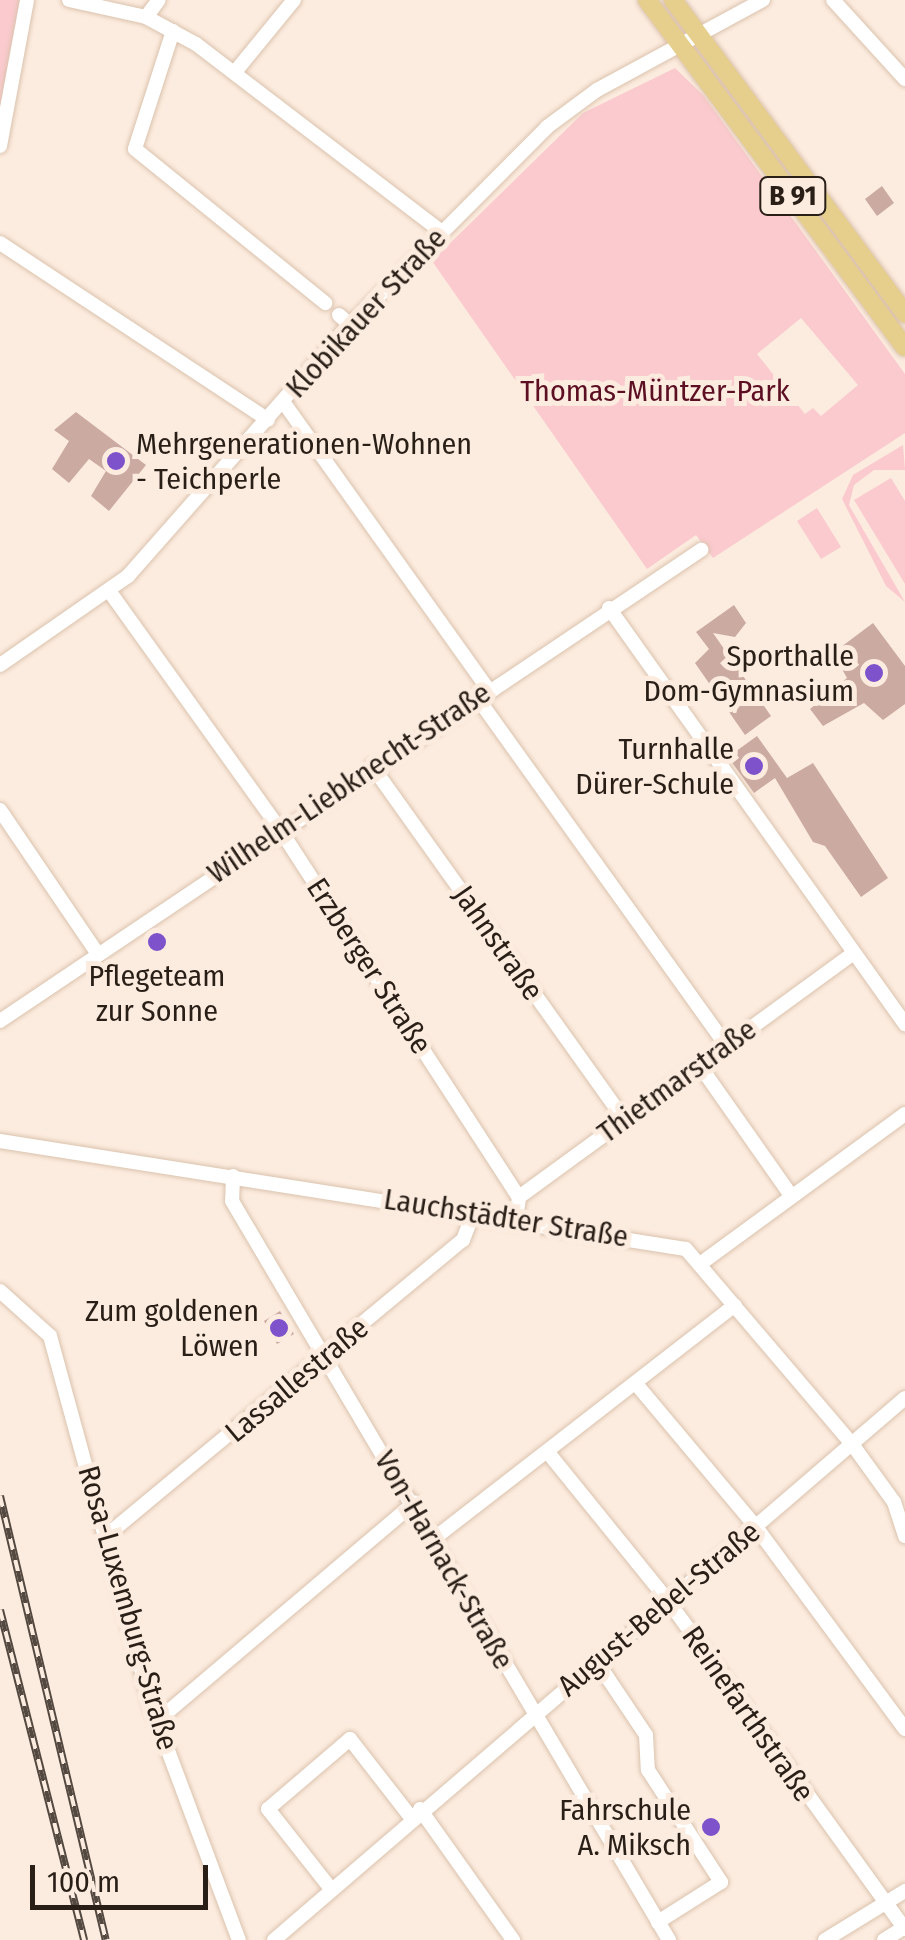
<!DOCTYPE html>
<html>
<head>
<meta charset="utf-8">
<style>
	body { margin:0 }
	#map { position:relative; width:905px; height:1940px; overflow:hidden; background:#fcecdf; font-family:"Fira Sans Condensed",sans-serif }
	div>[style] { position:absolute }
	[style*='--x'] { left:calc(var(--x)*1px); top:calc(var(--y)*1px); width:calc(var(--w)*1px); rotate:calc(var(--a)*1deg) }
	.green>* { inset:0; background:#facace }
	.building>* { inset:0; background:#cbaaa1 }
	.roads { filter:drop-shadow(0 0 2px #dbc2ad) drop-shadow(0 0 2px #dbc2ad) }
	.minor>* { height:14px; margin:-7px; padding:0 7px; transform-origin:7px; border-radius:7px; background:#fff }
	.major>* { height:18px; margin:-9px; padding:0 9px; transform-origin:9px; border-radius:9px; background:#e6ce8c }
	.rail>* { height:8px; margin-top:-4px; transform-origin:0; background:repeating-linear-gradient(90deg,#fcecdf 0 11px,#544940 0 22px); box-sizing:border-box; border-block:2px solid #544940 }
	.dots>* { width:28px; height:28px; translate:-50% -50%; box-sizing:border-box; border:5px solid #fcecdf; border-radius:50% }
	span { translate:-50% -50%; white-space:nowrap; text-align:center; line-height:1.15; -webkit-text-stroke:10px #fcecdf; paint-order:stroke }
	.shield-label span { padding:2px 8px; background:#fcecdf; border:2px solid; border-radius:8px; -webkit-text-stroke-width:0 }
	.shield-label { font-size:28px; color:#291f17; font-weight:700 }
	.street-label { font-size:30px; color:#291f17 }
	.park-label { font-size:30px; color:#5c0f23 }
	.poi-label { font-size:30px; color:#291f17 }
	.left { translate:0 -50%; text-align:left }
	.right { translate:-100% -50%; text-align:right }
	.scale { position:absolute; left:30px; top:1865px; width:178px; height:45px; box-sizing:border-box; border:5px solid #291f17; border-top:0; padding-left:12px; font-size:30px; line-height:35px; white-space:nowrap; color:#291f17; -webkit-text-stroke:8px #fcecdf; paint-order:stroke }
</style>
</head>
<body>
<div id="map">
	<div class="green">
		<i style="clip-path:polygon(0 0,21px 0,0 115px)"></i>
		<i style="clip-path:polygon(evenodd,675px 68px,704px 96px,905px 374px,905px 433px,713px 558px,696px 535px,647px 569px,432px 261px,583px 113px,675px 68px,801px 318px,858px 385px,821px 416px,813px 408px,805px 414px,757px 354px,801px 318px)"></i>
		<i style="clip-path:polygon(903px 445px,905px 470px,874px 470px,854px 485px,849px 505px,905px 602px,886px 586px,842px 499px,853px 475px)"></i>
		<i style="clip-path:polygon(891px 478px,905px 501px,905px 584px,854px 500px)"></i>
		<i style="clip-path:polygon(817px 508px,841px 547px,821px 559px,797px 521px)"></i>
	</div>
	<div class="building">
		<i style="clip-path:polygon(882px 186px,894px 203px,877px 216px,865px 199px)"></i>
		<i style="clip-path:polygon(76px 412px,146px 465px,109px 511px,91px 496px,106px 471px,89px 459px,69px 483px,52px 469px,69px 441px,54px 430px)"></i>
		<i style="clip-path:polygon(734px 605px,746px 623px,735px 637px,713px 633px,771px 716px,745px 735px,695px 663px,709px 649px,696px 632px)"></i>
		<i style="clip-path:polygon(873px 623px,905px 666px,905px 704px,883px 720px,864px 703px,823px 726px,810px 709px,847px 678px,833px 653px)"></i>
		<i style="clip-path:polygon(757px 736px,787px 778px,813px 763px,888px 878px,861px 897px,825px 846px,813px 842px,775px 778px,754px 793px,728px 757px)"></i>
		<i style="clip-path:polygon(280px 1311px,294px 1334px,277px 1344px,264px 1321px)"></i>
	</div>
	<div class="roads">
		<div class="minor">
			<i style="--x:69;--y:0;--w:79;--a:12.4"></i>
			<i style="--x:146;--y:17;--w:57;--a:28.4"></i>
			<i style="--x:196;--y:44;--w:308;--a:37.4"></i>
			<i style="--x:833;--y:0;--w:107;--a:47.7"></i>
			<i style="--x:146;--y:17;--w:21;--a:-53"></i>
			<i style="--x:173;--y:31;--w:124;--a:107.9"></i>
			<i style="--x:135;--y:149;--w:245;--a:39"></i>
			<i style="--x:235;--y:72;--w:93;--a:-50.7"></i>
			<i style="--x:0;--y:146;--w:148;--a:-79.5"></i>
			<i style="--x:0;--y:243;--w:321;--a:33.4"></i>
			<i style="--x:339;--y:315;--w:15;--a:42"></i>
			<i style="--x:284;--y:403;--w:351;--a:54.5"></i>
			<i style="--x:110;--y:592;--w:290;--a:54.4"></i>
			<i style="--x:279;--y:828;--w:440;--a:57"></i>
			<i style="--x:609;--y:608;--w:511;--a:54.57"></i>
			<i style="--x:0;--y:665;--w:156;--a:-34.8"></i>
			<i style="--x:128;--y:576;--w:325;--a:-48.6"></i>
			<i style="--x:343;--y:332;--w:289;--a:-45.1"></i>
			<i style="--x:547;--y:127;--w:62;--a:-36.5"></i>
			<i style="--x:597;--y:90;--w:189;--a:-28.5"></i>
			<i style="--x:476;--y:696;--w:431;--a:54.4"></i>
			<i style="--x:372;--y:766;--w:434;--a:54.5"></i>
			<i style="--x:0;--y:810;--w:174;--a:55.8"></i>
			<i style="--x:0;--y:1021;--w:845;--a:-33.9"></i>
			<i style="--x:700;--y:1066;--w:156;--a:54.9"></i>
			<i style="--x:0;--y:1141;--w:694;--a:8.95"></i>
			<i style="--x:686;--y:1249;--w:256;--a:49.6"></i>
			<i style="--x:852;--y:1444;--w:72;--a:54.1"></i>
			<i style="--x:894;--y:1502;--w:36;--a:72"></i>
			<i style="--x:233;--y:1176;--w:25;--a:92"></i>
			<i style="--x:232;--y:1201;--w:859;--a:59.4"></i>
			<i style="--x:516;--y:1219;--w:22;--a:-82"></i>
			<i style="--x:519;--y:1197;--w:414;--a:-36.1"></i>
			<i style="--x:700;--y:1264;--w:254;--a:-36.2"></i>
			<i style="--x:0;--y:1291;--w:67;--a:42"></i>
			<i style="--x:50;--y:1336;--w:383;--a:74.7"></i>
			<i style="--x:151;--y:1705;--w:251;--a:69.5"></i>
			<i style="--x:637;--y:1385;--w:185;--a:50"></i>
			<i style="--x:756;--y:1527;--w:251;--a:53.6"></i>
			<i style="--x:550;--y:1455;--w:189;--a:51"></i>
			<i style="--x:669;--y:1602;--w:403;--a:54.2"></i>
			<i style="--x:106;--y:1536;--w:464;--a:-39.7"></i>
			<i style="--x:463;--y:1240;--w:30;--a:-69"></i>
			<i style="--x:436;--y:1537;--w:378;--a:-37.8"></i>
			<i style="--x:597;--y:1662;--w:88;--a:56.1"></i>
			<i style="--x:646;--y:1735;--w:35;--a:87"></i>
			<i style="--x:648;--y:1770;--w:134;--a:56.9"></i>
			<i style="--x:721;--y:1882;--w:75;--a:147.6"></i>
			<i style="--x:157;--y:1721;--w:338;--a:-40.3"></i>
			<i style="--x:420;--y:1809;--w:161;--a:54.6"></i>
			<i style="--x:331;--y:1889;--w:102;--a:-128.2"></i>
			<i style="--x:268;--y:1809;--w:108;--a:-40.5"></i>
			<i style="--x:350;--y:1739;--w:98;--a:52.1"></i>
			<i style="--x:274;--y:1940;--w:832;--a:-40.66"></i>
			<i style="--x:825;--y:1940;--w:94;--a:-31.5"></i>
			<i style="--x:884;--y:1940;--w:25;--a:-32"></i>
		</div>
		<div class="major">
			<i style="--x:647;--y:0;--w:432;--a:53.4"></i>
			<i style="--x:673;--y:0;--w:390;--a:53.5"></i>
		</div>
	</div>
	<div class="rail">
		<i style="--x:0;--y:1496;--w:456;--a:76.6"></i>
		<i style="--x:0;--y:1610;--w:341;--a:75.7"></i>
	</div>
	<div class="dots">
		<i style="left:116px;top:461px;background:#7d52cb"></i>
		<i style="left:874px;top:673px;background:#7d52cb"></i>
		<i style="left:754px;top:766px;background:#7d52cb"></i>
		<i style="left:157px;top:942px;background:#7d52cb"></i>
		<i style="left:279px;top:1328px;background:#7d52cb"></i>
		<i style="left:711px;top:1827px;background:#7d52cb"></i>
	</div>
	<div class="shield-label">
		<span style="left:793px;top:196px">B 91</span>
	</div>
	<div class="street-label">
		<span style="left:366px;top:313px;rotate:-47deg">Klobikauer Straße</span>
		<span style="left:349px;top:783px;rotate:-34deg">Wilhelm-Liebknecht-Straße</span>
		<span style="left:498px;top:943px;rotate:55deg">Jahnstraße</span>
		<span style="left:369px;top:966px;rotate:57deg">Erzberger Straße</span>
		<span style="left:677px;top:1081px;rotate:-36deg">Thietmarstraße</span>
		<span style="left:506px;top:1218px;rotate:9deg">Lauchstädter Straße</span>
		<span style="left:297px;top:1380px;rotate:-40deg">Lassallestraße</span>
		<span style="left:444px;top:1560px;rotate:60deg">Von-Harnack-Straße</span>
		<span style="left:128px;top:1608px;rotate:74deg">Rosa-Luxemburg-Straße</span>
		<span style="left:659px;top:1609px;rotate:-40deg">August-Bebel-Straße</span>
		<span style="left:748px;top:1714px;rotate:55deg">Reinefarthstraße</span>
	</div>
	<div class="park-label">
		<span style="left:655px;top:391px">Thomas-Müntzer-Park</span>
	</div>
	<div class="poi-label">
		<span class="left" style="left:136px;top:461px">Mehrgenerationen-Wohnen<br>- Teichperle</span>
		<span class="right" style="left:854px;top:673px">Sporthalle<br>Dom-Gymnasium</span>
		<span class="right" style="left:734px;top:766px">Turnhalle<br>Dürer-Schule</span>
		<span style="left:157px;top:993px">Pflegeteam<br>zur Sonne</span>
		<span class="right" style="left:259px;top:1328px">Zum goldenen<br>Löwen</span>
		<span class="right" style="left:691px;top:1827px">Fahrschule<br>A. Miksch</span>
	</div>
	<div class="scale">100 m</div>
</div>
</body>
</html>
